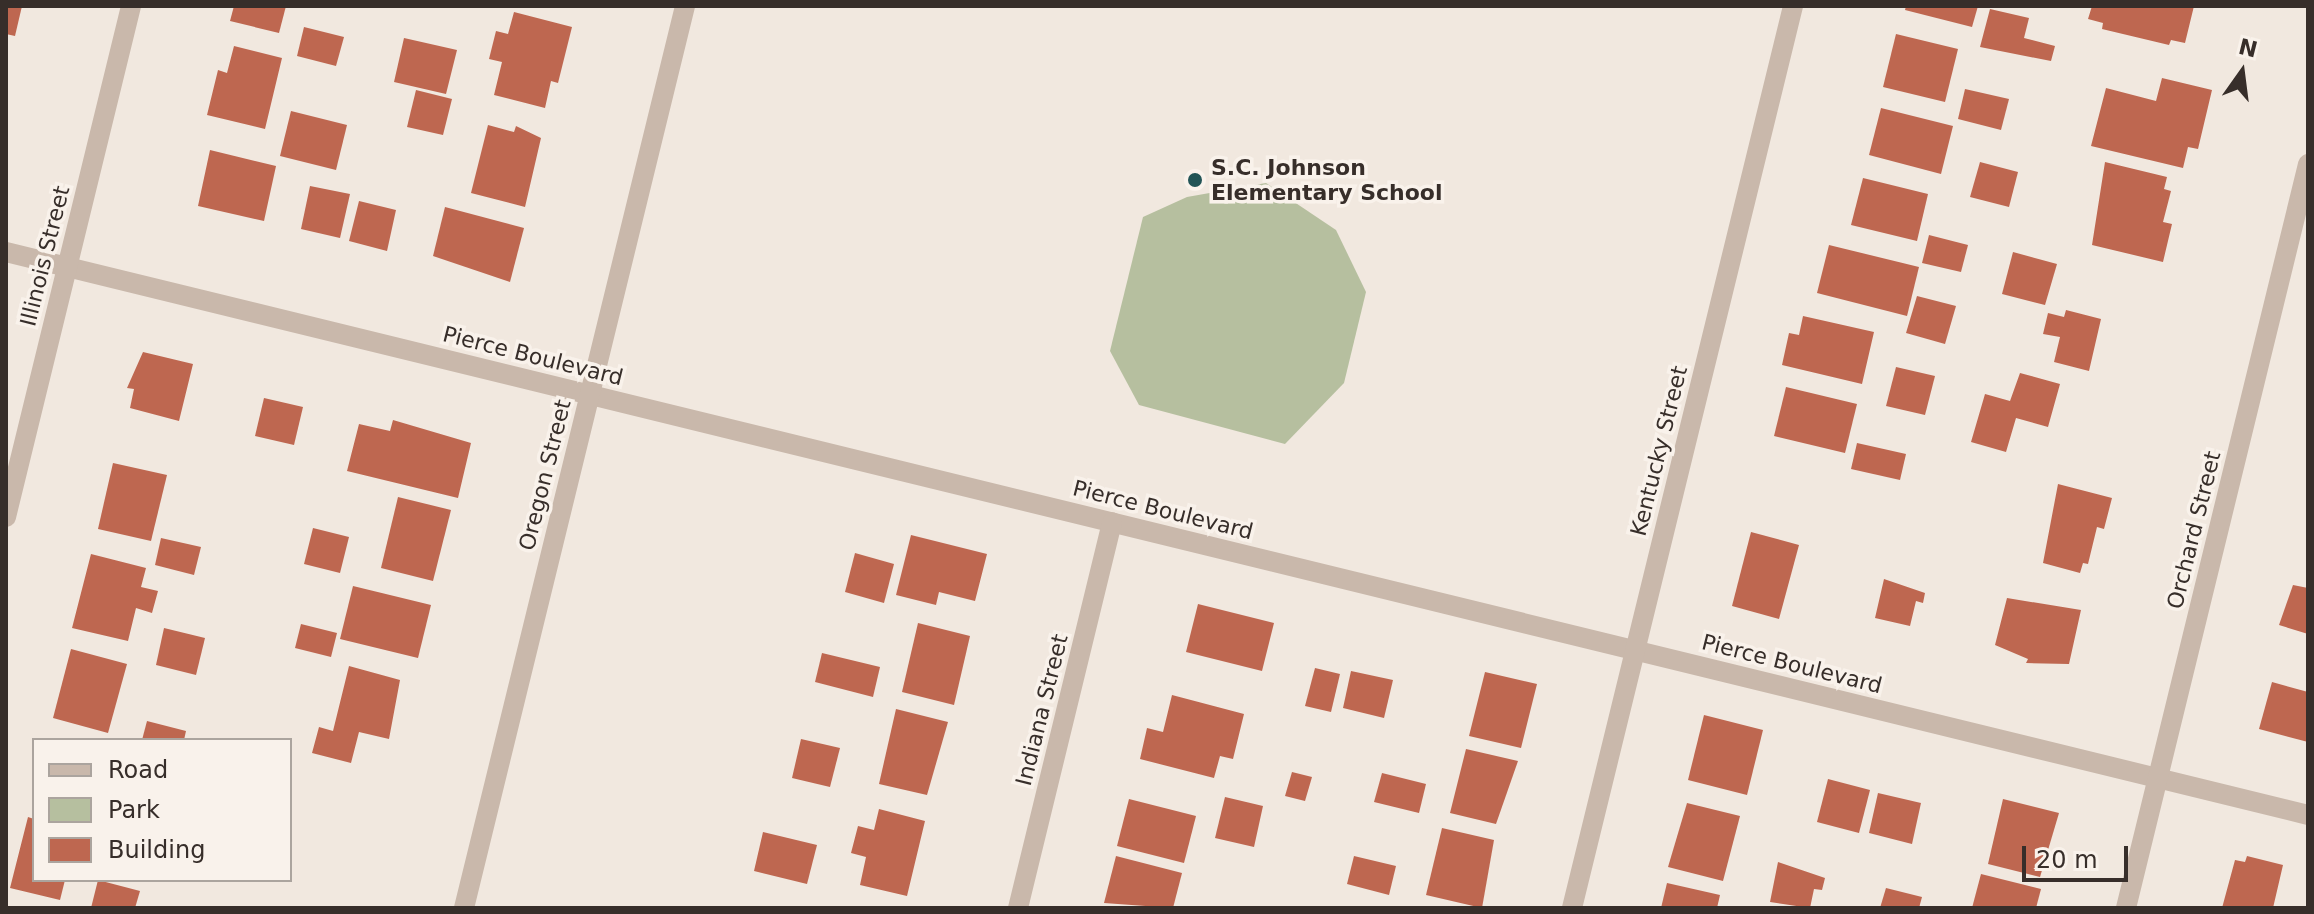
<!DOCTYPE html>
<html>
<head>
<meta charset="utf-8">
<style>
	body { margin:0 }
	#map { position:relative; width:2314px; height:914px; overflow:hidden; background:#f1e8df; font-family:"DejaVu Sans",sans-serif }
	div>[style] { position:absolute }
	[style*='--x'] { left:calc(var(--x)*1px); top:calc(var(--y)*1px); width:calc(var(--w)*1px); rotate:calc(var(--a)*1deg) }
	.green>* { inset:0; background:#b6bf9f }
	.building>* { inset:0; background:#be6750 }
	.minor>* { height:20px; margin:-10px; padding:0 10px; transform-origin:10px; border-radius:10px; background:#c9b8ab }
	.dots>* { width:22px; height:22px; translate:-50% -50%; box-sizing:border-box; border:4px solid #f9f2eb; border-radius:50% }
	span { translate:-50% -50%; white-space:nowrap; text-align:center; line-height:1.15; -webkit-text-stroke:7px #f9f2eb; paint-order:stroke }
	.poi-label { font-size:22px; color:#372e2a; font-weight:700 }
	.left { translate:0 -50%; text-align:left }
	.street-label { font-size:22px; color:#372e2a }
	.frame { position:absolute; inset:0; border:8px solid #372e2a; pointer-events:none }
	.legend { position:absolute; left:32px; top:738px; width:260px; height:144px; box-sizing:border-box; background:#f9f2eb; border:2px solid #aba49e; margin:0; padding:10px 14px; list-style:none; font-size:24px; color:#372e2a }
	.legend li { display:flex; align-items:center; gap:16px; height:40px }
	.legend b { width:40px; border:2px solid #aba49e }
	.north { position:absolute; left:2202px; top:32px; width:80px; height:80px; -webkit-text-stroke:6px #f9f2eb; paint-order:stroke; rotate:14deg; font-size:22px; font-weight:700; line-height:32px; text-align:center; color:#372e2a }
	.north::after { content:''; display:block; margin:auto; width:28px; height:36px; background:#372e2a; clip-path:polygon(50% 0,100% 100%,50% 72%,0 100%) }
	.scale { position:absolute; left:2022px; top:846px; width:106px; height:36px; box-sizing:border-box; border:4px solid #372e2a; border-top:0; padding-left:10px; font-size:24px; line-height:28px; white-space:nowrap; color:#372e2a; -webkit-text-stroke:6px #f9f2eb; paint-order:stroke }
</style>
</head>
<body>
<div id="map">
	<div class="green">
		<i style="clip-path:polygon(1266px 183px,1336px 230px,1366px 292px,1344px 383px,1285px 444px,1139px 405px,1110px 351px,1143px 217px,1187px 197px)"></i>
	</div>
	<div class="building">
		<i style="clip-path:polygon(6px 6px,22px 6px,15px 36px,6px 34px)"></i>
		<i style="clip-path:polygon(234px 6px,286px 6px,279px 33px,230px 21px)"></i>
		<i style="clip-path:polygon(1906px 6px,1978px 6px,1972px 27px,1905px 10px)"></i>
		<i style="clip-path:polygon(2092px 6px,2194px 6px,2185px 43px,2171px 40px,2169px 45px,2102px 29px,2103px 23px,2088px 19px)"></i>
		<i style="clip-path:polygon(1990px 9px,2029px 18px,2024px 38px,2055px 46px,2051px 61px,1980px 47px)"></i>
		<i style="clip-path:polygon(514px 12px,572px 27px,558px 83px,551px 81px,545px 108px,494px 95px,502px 62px,489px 59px,496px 31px,508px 34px)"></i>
		<i style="clip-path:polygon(304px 27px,344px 37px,336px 66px,297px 56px)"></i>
		<i style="clip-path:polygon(1896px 34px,1958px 49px,1945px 102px,1883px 87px)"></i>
		<i style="clip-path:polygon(404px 38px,457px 50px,446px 94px,394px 82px)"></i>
		<i style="clip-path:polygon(234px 46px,282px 58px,265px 129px,207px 115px,218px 70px,227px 73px)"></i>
		<i style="clip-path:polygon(2162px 78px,2212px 90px,2198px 149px,2188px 147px,2183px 168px,2091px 146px,2106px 88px,2156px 101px)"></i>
		<i style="clip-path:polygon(1965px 89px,2009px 99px,2001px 130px,1958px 119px)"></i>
		<i style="clip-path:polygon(416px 90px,452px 99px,443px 135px,407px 127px)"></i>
		<i style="clip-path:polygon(1881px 108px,1953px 126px,1941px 174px,1869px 155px)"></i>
		<i style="clip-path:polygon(291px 111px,347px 125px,336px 170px,280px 156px)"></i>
		<i style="clip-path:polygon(488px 125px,514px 132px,516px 126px,541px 138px,525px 207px,471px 193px)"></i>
		<i style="clip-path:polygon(210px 150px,276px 166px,264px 221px,198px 206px)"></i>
		<i style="clip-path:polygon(1980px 162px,2018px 172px,2009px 207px,1970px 197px)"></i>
		<i style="clip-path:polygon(2105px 162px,2167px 177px,2164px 189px,2171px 191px,2163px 222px,2172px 224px,2163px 262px,2092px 245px)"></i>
		<i style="clip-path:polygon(1863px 178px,1928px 194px,1917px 241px,1851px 225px)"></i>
		<i style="clip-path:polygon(310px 186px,350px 194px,340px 238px,301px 229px)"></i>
		<i style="clip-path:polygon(359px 201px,396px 210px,387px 251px,349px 241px)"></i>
		<i style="clip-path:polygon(445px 207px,524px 228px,510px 282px,433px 256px)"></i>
		<i style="clip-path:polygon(1929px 235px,1968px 245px,1961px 272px,1922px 263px)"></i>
		<i style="clip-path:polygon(1829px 245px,1919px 267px,1907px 316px,1817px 293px)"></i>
		<i style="clip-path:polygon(2013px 252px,2057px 264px,2045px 305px,2002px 294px)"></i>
		<i style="clip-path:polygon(1917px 296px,1956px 306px,1945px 344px,1906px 333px)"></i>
		<i style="clip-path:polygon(2066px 310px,2101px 319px,2089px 371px,2054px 362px,2060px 337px,2043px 334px,2048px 313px,2064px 317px)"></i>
		<i style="clip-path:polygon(1803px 316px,1874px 332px,1862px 384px,1782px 365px,1789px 333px,1799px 335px)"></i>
		<i style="clip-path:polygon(143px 352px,193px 364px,179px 421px,130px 408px,134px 389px,127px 388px)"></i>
		<i style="clip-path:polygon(1896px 367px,1935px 376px,1925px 415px,1886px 406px)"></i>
		<i style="clip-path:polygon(2020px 373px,2060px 384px,2048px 427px,2016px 418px,2006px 452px,1971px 442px,1985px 394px,2010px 401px)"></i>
		<i style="clip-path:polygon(1786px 387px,1857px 404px,1845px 453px,1774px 436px)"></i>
		<i style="clip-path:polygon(264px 398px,303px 407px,294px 445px,255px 436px)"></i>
		<i style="clip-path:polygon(393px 420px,471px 443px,458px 498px,347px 471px,359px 424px,390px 431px)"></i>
		<i style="clip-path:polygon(1857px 443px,1906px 454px,1900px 480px,1851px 469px)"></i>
		<i style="clip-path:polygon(113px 463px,167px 475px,151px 541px,98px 529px)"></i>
		<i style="clip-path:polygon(2058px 484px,2112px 498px,2104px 529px,2097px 527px,2088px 564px,2083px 563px,2080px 573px,2043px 563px)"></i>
		<i style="clip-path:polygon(398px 497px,451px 510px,433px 581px,381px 568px)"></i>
		<i style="clip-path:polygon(313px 528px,349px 537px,340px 573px,304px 564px)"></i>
		<i style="clip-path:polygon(1751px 532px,1799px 545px,1779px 619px,1732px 606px)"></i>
		<i style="clip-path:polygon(911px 535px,987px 554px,975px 601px,939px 592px,936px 605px,896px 595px)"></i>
		<i style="clip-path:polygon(161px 538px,201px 547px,194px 575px,155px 565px)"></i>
		<i style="clip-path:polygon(855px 553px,894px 564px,884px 603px,845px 592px)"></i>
		<i style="clip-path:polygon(91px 554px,146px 568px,141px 587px,158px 591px,152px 613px,136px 608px,128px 641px,72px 628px)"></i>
		<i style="clip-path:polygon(1884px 579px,1925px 593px,1923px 603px,1916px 601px,1910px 626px,1875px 618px)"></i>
		<i style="clip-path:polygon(2293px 585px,2308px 588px,2308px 634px,2279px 625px)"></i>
		<i style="clip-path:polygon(353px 586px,431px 605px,418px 658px,340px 639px)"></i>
		<i style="clip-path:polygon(2007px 598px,2081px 610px,2069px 664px,2026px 663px,2028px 659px,1995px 645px)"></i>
		<i style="clip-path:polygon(1198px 604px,1274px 623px,1262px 671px,1186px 652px)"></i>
		<i style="clip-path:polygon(918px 623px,970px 636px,954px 705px,902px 692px)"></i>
		<i style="clip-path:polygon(301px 624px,337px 633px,331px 657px,295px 648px)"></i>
		<i style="clip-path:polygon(164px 628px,205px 638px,196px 675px,156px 665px)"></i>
		<i style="clip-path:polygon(71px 649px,127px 664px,108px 733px,53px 718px)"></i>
		<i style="clip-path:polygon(822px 653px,880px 667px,873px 697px,815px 682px)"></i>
		<i style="clip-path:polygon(349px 666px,400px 680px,389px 739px,359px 732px,351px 763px,312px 753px,319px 727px,333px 731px)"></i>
		<i style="clip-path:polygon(1315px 668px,1340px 674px,1331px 712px,1305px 706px)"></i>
		<i style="clip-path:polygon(1351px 671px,1393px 680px,1384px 718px,1343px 708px)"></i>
		<i style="clip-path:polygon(1485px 672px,1537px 684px,1521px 748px,1469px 736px)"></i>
		<i style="clip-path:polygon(2272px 682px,2308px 692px,2308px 742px,2259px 729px)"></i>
		<i style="clip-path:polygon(1172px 695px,1244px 714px,1233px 759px,1220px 756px,1214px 778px,1140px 759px,1147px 728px,1163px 732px)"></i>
		<i style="clip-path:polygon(896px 709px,948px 722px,927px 795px,879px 784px)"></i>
		<i style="clip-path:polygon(1704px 715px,1763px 730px,1747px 795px,1688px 780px)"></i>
		<i style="clip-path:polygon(147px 721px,186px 731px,184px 740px,142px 740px)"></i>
		<i style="clip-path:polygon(801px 739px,840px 748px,830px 787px,792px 778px)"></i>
		<i style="clip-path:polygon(1466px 749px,1518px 761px,1496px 824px,1450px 813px)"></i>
		<i style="clip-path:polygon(1292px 772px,1312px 777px,1305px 801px,1285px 796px)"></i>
		<i style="clip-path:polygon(1382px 773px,1426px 784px,1419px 813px,1374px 802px)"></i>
		<i style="clip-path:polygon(1828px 779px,1870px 790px,1859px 833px,1817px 822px)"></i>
		<i style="clip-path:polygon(1878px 793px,1921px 803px,1912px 844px,1869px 833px)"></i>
		<i style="clip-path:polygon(1225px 797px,1263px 806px,1254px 847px,1215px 838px)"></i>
		<i style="clip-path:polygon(1129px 799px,1196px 816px,1184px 863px,1117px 846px)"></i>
		<i style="clip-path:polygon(2003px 799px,2059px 813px,2040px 877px,1988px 864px)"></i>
		<i style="clip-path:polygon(1687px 803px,1740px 816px,1723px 881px,1668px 867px)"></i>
		<i style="clip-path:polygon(879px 809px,925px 821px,907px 896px,860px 885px,866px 857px,851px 853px,858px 826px,874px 830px)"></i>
		<i style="clip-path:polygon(28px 817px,34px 819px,34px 880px,65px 880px,60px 900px,10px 888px)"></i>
		<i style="clip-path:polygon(1442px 828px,1494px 840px,1482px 908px,1426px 895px)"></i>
		<i style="clip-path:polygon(763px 832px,817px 845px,807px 884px,754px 871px)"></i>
		<i style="clip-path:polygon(1116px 856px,1182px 873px,1173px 908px,1104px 903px)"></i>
		<i style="clip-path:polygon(1354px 856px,1396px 866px,1389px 895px,1347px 884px)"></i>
		<i style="clip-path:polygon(2247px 856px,2283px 865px,2273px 908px,2222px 908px,2235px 860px,2245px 862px)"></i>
		<i style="clip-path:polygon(1778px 862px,1825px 878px,1822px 890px,1814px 889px,1810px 908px,1770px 902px)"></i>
		<i style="clip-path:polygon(1981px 874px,2041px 889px,2036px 908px,1972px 908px)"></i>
		<i style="clip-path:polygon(98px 880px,140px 891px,135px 908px,91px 908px)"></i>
		<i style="clip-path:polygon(1667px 883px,1720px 895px,1717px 908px,1661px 908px)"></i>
		<i style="clip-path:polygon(1886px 888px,1922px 897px,1919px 908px,1880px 908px)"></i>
	</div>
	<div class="minor">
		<i style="--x:6;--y:252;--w:2370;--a:13.74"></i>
		<i style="--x:6;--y:517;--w:526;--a:-76.25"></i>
		<i style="--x:464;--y:908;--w:929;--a:-76.23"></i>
		<i style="--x:1018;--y:908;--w:397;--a:-76.3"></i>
		<i style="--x:1572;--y:908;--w:929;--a:-76.23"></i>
		<i style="--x:2126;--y:908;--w:766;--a:-76.25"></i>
	</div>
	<div class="dots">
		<i style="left:1195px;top:180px;background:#225456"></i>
	</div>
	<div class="poi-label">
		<span class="left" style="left:1211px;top:180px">S.C. Johnson<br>Elementary School</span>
	</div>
	<div class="street-label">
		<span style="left:45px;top:256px;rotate:-76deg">Illinois Street</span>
		<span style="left:533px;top:356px;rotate:14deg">Pierce Boulevard</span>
		<span style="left:1659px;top:451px;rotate:-76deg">Kentucky Street</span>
		<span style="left:545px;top:475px;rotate:-76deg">Oregon Street</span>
		<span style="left:1163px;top:510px;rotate:14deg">Pierce Boulevard</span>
		<span style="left:2194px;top:530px;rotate:-76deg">Orchard Street</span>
		<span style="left:1792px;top:664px;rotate:14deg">Pierce Boulevard</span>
		<span style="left:1042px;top:710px;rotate:-76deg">Indiana Street</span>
	</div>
	<div class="frame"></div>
	<ul class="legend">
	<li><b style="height:10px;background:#c9b8ab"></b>Road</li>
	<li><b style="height:22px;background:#b6bf9f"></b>Park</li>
	<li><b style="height:22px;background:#be6750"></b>Building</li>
	</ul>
	<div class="north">N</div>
	<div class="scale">20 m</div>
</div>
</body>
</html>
